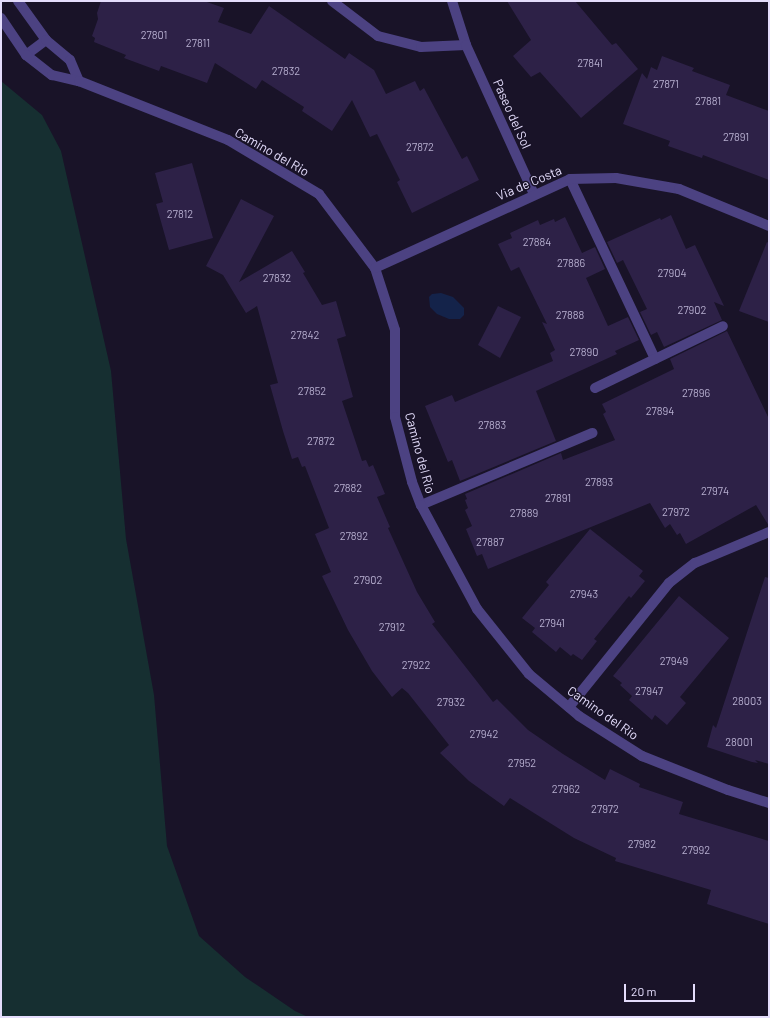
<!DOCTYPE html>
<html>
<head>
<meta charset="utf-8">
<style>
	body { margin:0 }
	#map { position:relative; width:770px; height:1018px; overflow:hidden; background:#191328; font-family:Barlow,sans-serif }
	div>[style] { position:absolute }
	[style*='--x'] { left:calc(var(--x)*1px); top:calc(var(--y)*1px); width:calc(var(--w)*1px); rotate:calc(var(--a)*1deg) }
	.green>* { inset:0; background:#162f31 }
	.water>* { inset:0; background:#14234a }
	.building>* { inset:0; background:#2d2147 }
	.lane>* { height:10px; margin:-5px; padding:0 5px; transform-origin:5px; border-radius:5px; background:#4c4282 }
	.street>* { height:10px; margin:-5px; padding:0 5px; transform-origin:5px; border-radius:5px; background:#4c4282 }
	span { translate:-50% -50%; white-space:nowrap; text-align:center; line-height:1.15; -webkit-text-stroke:3px #191328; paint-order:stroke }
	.number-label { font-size:11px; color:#b6aecf }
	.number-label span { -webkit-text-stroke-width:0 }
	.street-label { font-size:13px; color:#e4ddfc }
	.frame { position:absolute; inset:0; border:2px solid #e4ddfc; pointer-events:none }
	.scale { position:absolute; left:624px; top:984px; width:71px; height:18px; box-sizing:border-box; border:2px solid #e4ddfc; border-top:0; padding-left:5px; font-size:12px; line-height:14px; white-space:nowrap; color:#e4ddfc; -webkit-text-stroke:3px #191328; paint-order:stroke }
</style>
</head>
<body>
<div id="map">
	<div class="green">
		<i style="clip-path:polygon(1px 81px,42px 115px,61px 151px,111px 371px,126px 539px,154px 695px,167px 846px,199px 936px,245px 977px,295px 1011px,308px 1017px,1px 1017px)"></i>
	</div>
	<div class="water">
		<i style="clip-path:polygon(441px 293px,453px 297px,464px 308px,464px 315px,460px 319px,449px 319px,437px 314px,430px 307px,429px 297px,432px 294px)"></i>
	</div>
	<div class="building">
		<i style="clip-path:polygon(101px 1px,204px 1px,224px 8px,218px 22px,251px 34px,269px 6px,345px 59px,349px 53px,374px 70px,386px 94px,415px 81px,420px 91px,424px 88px,462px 159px,467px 156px,479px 180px,412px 213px,397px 182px,400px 180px,377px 134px,370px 137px,352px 100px,332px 131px,302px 111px,304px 107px,262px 80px,256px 89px,215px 63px,207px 83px,161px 66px,159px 71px,124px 58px,126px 55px,94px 42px,95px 38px,92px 36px,98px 19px,97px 13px)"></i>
		<i style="clip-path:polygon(507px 1px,575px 1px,612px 45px,616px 43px,638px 69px,581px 118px,540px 72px,531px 77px,513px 56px,531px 40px)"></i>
		<i style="clip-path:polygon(662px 56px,694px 68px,692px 71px,730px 85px,726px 95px,769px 111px,769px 180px,703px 155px,702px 158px,668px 146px,670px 141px,623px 124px,642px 73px,647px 79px,651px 67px,657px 70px)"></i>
		<i style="clip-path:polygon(192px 163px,213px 238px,169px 250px,156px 204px,163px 202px,155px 173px)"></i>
		<i style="clip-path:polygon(241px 199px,274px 216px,239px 282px,292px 251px,305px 272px,303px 273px,322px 305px,336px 301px,346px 336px,337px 339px,353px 397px,342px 401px,362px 461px,366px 460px,369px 467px,373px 465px,385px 494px,377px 497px,390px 527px,388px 528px,417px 592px,435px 622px,432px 624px,493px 702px,497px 699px,528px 730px,563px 754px,605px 780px,610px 769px,640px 784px,639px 787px,683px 802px,679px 814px,769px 841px,769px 924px,707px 904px,711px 890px,615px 861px,616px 858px,574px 838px,510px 798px,504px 806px,469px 781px,440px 753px,449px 745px,408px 693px,402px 688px,392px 697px,372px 671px,348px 630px,322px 576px,331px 572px,315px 534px,329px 528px,305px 466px,302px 467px,298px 457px,292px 459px,283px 431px,270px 385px,278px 383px,257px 306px,246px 313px,223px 275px,206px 266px)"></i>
		<i style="clip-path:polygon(671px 215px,686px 249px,695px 245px,724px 306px,714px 302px,722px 320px,664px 347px,657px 332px,651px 335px,640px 312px,647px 309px,623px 260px,617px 263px,607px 242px,660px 218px,661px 220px)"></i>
		<i style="clip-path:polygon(565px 217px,582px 253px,595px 247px,605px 269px,586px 278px,608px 326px,628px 317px,639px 340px,615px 351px,617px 354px,536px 391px,556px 441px,460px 481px,452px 460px,448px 462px,425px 406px,452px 395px,455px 402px,553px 361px,550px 353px,555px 350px,542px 322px,547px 324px,519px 267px,511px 271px,498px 244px,512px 238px,510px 233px,538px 220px,540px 225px,554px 219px,555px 222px)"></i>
		<i style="clip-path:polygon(767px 242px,769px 243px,769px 322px,739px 311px)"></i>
		<i style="clip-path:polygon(498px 306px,521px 317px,500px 358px,478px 345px)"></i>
		<i style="clip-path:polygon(727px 331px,769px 419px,769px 526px,756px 505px,686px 544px,680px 533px,677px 535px,670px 524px,665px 528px,650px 503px,488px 569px,482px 554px,477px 556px,466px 529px,472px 526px,465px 510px,468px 508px,465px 500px,467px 499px,465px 494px,561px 453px,563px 460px,615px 440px,603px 414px,606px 412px,602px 404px,674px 369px,670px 359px)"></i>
		<i style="clip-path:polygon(590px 529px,643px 571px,639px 576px,645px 581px,631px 598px,629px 596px,594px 639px,597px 641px,582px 660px,573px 654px,571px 656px,560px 647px,556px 652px,532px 632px,535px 628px,522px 618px,549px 585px,546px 582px)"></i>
		<i style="clip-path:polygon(765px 577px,769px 578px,769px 764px,755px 760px,758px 763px,752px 762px,707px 747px,713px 725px,716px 728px)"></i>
		<i style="clip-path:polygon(679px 596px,729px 638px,680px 697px,686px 703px,667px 725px,655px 715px,652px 720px,629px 700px,632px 696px,620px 685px,622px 683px,613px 676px)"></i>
	</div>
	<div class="lane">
		<i style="--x:26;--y:55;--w:25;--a:-37"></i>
		<i style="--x:570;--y:179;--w:199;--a:64.7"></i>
		<i style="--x:595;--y:388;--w:142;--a:-25.8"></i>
		<i style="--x:421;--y:505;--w:186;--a:-22.8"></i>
		<i style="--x:569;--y:707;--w:159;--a:-51.1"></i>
		<i style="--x:669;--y:583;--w:33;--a:-38"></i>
		<i style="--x:695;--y:563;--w:80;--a:-22.7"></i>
	</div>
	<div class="street">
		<i style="--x:18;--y:1;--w:48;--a:54.3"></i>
		<i style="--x:46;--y:40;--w:31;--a:40"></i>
		<i style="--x:70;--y:60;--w:23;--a:67"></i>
		<i style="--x:332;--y:1;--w:58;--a:37.3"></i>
		<i style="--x:378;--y:36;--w:44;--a:14.3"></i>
		<i style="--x:421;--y:47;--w:45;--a:-2.5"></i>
		<i style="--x:452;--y:1;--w:46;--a:72.3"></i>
		<i style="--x:466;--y:45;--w:164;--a:65.5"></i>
		<i style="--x:1;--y:18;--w:45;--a:56"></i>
		<i style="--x:26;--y:55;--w:33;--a:38"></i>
		<i style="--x:52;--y:75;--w:28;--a:13"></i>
		<i style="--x:79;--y:81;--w:160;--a:21.6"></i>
		<i style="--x:228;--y:140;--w:106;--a:30.7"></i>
		<i style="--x:319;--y:194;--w:93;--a:52.9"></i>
		<i style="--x:375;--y:268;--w:65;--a:72.1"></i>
		<i style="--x:395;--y:330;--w:87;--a:90"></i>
		<i style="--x:395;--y:417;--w:67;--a:75.3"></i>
		<i style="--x:412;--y:482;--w:25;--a:69"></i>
		<i style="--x:421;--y:505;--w:118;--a:61.7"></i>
		<i style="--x:477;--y:609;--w:83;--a:51.3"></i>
		<i style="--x:529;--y:674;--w:65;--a:40"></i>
		<i style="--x:579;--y:716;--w:75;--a:32.4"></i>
		<i style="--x:642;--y:756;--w:92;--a:21.6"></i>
		<i style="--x:728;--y:790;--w:43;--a:17.6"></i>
		<i style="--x:375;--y:268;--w:214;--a:-24.5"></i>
		<i style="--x:570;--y:179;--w:46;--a:-1.2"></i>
		<i style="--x:616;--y:178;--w:64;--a:9.9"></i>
		<i style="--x:679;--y:189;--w:97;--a:22.3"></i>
	</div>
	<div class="number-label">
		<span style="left:154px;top:35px">27801</span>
		<span style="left:198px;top:43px">27811</span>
		<span style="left:590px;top:63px">27841</span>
		<span style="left:286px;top:71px">27832</span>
		<span style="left:666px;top:84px">27871</span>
		<span style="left:708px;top:101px">27881</span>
		<span style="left:736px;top:137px">27891</span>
		<span style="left:420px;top:147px">27872</span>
		<span style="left:180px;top:214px">27812</span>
		<span style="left:537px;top:242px">27884</span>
		<span style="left:571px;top:263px">27886</span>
		<span style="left:672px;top:273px">27904</span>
		<span style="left:277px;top:278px">27832</span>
		<span style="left:692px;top:310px">27902</span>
		<span style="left:570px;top:315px">27888</span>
		<span style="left:305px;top:335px">27842</span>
		<span style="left:584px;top:352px">27890</span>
		<span style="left:312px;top:391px">27852</span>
		<span style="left:696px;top:393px">27896</span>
		<span style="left:660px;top:411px">27894</span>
		<span style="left:492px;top:425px">27883</span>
		<span style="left:321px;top:441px">27872</span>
		<span style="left:599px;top:482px">27893</span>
		<span style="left:348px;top:488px">27882</span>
		<span style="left:715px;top:491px">27974</span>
		<span style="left:558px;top:498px">27891</span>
		<span style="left:676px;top:512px">27972</span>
		<span style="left:524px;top:513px">27889</span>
		<span style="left:354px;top:536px">27892</span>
		<span style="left:490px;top:542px">27887</span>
		<span style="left:368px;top:580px">27902</span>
		<span style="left:584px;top:594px">27943</span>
		<span style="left:552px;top:623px">27941</span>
		<span style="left:392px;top:627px">27912</span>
		<span style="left:674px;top:661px">27949</span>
		<span style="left:416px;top:665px">27922</span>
		<span style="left:649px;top:691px">27947</span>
		<span style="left:747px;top:701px">28003</span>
		<span style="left:451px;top:702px">27932</span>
		<span style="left:484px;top:734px">27942</span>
		<span style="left:739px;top:742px">28001</span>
		<span style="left:522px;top:763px">27952</span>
		<span style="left:566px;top:789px">27962</span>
		<span style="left:605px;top:809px">27972</span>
		<span style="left:642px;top:844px">27982</span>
		<span style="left:696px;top:850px">27992</span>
	</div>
	<div class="street-label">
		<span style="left:512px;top:114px;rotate:66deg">Paseo del Sol</span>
		<span style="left:272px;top:152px;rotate:30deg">Camino del Rio</span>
		<span style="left:529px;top:183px;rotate:-23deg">Via de Costa</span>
		<span style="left:420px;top:453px;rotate:75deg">Camino del Rio</span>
		<span style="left:603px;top:713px;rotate:35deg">Camino del Rio</span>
	</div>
	<div class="frame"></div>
	<div class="scale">20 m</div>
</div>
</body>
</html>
